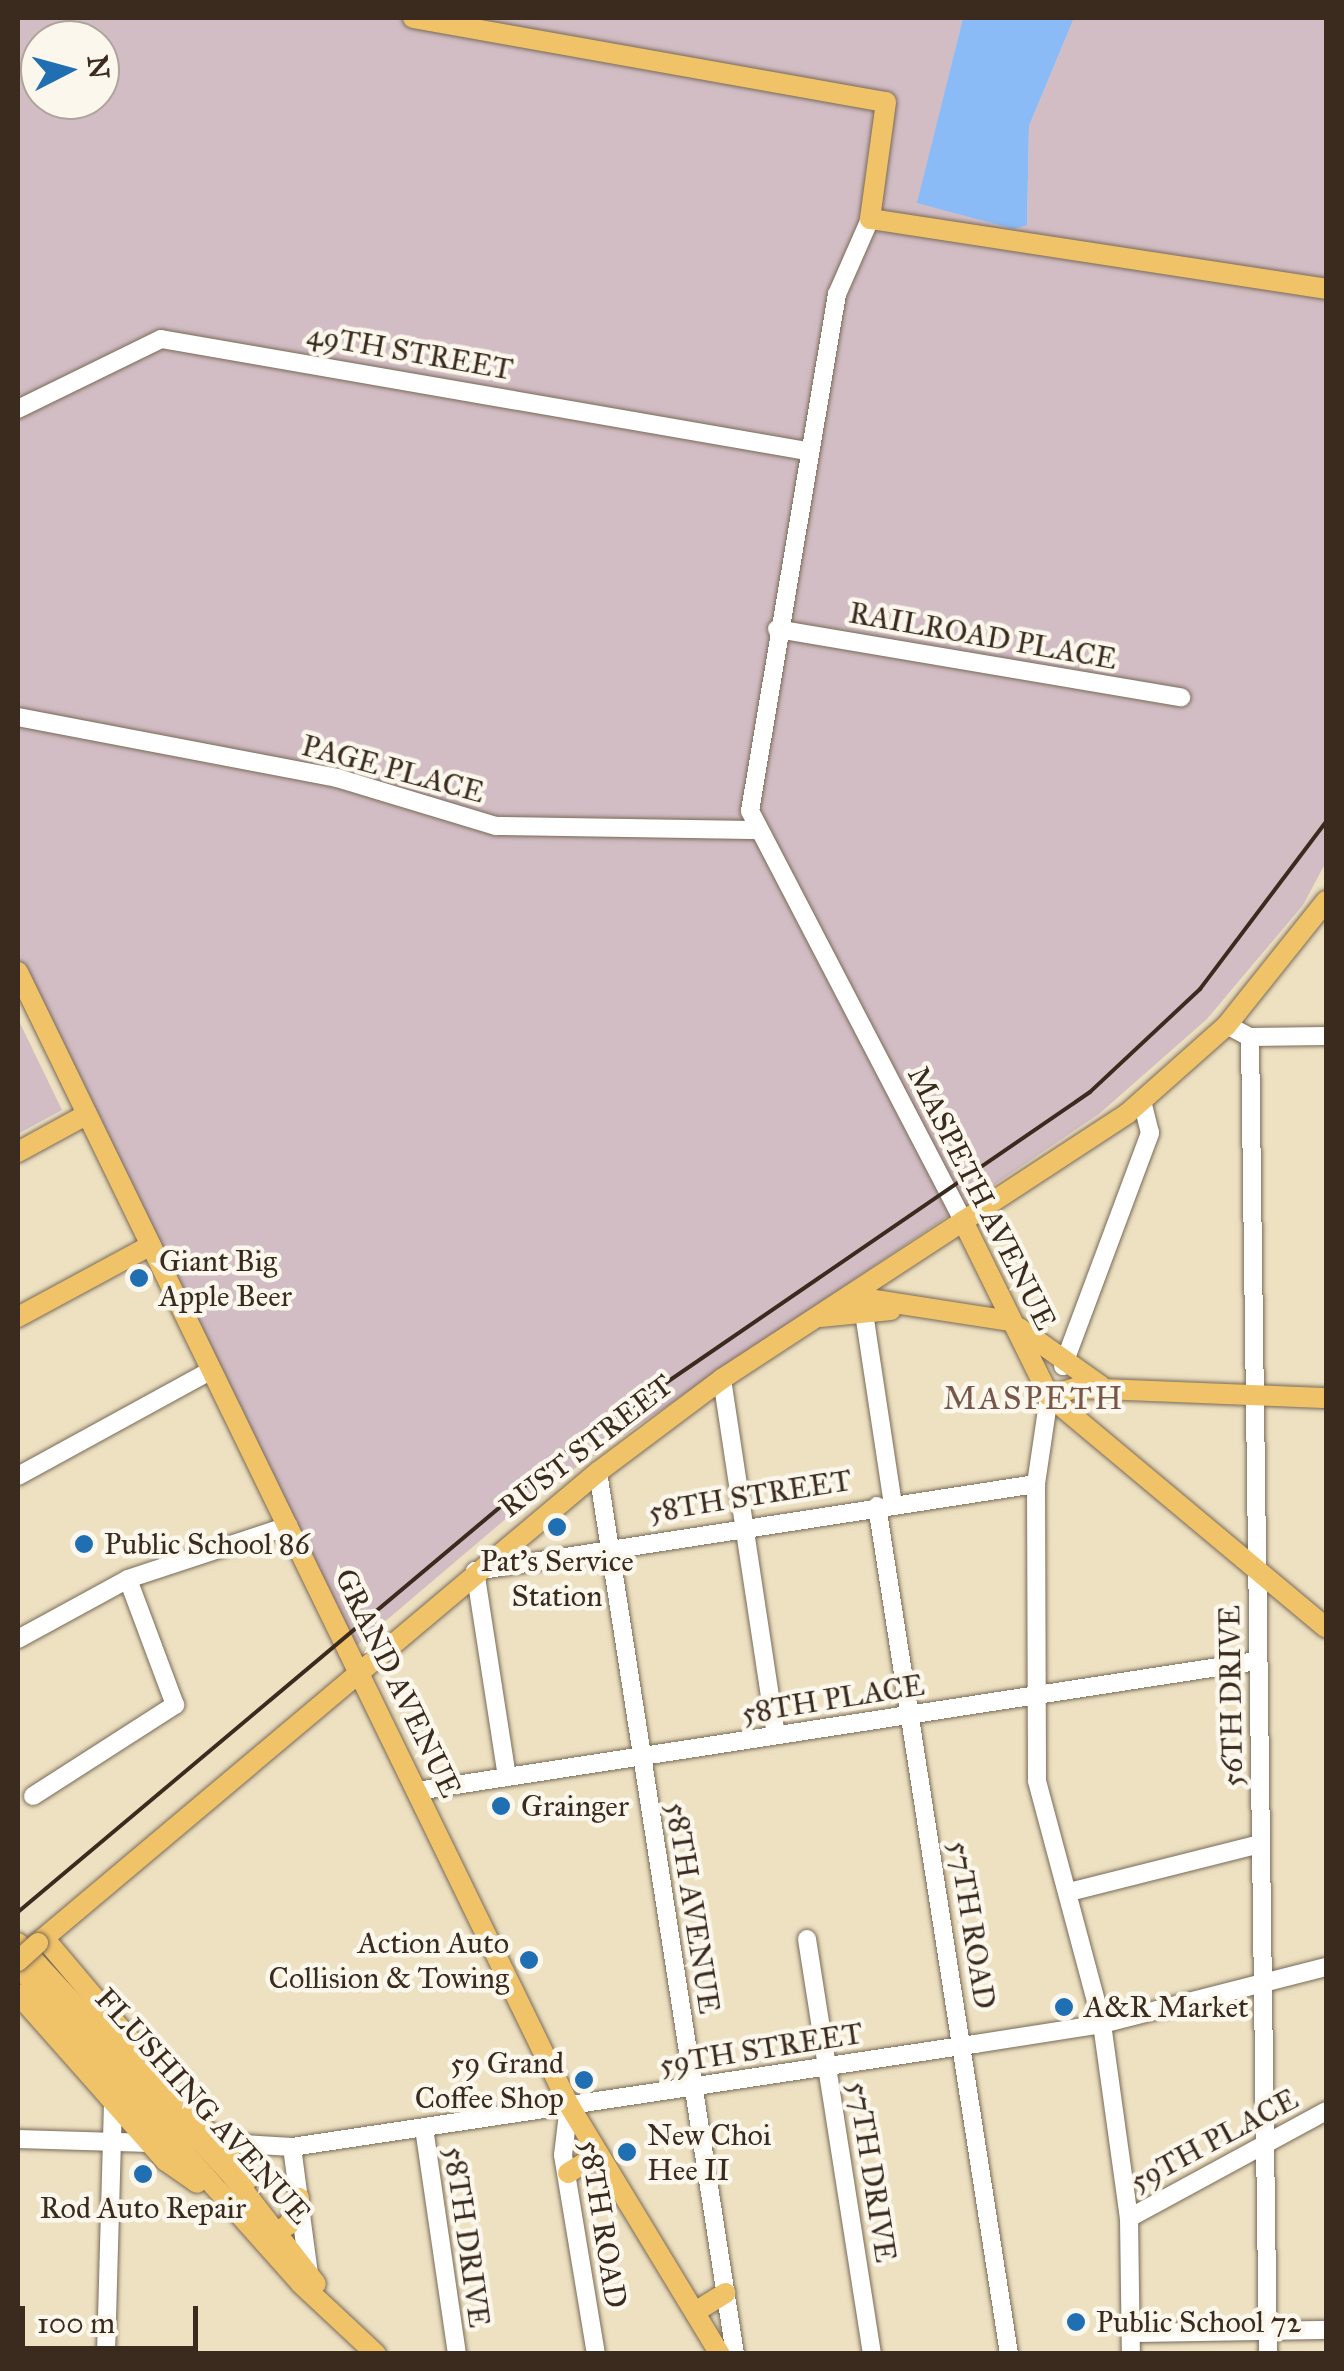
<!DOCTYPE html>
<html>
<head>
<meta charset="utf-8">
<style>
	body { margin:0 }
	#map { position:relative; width:1344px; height:2371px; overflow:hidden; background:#ede1c2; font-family:"IM FELL Great Primer",serif }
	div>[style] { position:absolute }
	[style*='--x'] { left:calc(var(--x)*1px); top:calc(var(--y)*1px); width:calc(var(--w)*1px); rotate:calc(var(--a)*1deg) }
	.industrial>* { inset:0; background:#d2bdc5 }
	.water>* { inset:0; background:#8abbf6 }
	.roads { filter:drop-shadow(0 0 2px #796a57) drop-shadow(0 0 2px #796a57) }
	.minor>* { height:18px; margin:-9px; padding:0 9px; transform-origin:9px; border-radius:9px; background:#fff }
	.major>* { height:20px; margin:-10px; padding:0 10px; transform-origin:10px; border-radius:10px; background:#f1c369 }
	.rail>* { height:4px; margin:-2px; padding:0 2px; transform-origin:2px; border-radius:2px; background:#3b2a1e }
	.bridges { filter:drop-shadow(0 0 2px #796a57) drop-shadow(0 0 2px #796a57) }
	.major-bridge>* { height:20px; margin:-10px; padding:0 10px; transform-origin:10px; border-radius:10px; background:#f1c369 }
	.dots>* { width:28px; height:28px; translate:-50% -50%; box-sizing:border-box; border:5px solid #fbf7ec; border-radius:50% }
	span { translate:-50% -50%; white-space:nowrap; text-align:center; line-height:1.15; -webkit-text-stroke:9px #fbf7ec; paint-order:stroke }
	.street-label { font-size:30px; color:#3b2a1e }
	.poi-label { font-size:30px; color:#3b2a1e }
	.left { translate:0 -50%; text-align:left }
	.right { translate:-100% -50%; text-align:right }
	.neighbourhood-label { font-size:32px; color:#77574a; letter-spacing:2.5px }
	.frame { position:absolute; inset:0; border:20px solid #3b2a1e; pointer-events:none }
	.north { position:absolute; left:20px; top:20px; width:100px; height:100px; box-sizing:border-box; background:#fbf7ec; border:2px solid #aea59a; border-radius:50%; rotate:84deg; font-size:28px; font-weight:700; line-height:40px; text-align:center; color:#3b2a1e }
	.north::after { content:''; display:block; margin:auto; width:35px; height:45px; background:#1f6fb2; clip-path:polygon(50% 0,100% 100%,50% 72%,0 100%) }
	.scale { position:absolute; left:20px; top:2306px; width:178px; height:45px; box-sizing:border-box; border:5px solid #3b2a1e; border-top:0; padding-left:12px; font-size:30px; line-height:35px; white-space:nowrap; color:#3b2a1e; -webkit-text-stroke:8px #fbf7ec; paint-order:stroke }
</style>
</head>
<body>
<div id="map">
	<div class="industrial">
		<i style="clip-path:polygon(evenodd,18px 18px,963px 18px,918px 202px,1014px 229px,1027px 224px,1029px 126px,1074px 18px,1326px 18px,1326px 862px,1303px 905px,1207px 1019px,1099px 1114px,528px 1500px,349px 1652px,18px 972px,18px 18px,40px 40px,100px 40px,100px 100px,40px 100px,40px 40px)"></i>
		<i style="clip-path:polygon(18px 1019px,62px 1110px,18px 1134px)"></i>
	</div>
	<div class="water">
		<i style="clip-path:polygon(963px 18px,1074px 18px,1029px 126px,1027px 225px,1014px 229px,917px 203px)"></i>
	</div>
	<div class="roads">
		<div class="minor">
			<i style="--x:870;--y:219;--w:82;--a:113.7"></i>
			<i style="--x:837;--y:294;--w:524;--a:99.55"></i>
			<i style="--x:750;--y:811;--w:462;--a:62.5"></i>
			<i style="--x:18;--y:409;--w:159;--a:-26.1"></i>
			<i style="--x:161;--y:339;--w:656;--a:9.84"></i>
			<i style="--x:777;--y:629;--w:410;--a:9.6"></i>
			<i style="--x:18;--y:717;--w:325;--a:10.8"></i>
			<i style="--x:337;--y:778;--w:166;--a:16.8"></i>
			<i style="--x:496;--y:826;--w:262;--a:0.9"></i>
			<i style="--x:1227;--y:1025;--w:26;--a:28"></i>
			<i style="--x:1250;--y:1037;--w:76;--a:-0.8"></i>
			<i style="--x:1250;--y:1037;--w:1317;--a:89.22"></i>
			<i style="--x:864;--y:1313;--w:193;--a:81.4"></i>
			<i style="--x:1063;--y:1366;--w:249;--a:-69.5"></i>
			<i style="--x:1150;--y:1133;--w:33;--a:-104"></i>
			<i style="--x:722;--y:1379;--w:360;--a:81.4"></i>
			<i style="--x:1049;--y:1396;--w:89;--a:98.4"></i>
			<i style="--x:1036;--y:1484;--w:297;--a:89.8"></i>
			<i style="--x:1037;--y:1781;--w:252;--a:75"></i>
			<i style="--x:1102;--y:2024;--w:196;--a:82.1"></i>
			<i style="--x:1129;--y:2218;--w:136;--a:89.2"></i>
			<i style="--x:598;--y:1472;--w:893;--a:81.17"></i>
			<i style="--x:18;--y:1476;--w:221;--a:-28.7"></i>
			<i style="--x:877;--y:1506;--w:858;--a:81.15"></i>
			<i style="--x:18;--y:1639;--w:125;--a:-28.6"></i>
			<i style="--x:128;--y:1579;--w:169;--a:-18.3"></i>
			<i style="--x:507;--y:1777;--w:208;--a:-98.8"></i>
			<i style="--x:475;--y:1571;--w:568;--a:-8.82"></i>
			<i style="--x:417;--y:1791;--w:850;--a:-8.8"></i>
			<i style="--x:33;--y:1796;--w:169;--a:-32.7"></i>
			<i style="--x:175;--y:1705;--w:134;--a:-110.5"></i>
			<i style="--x:1073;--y:1891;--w:193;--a:-14.1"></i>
			<i style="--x:807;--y:1939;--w:420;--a:81.1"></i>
			<i style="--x:569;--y:2105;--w:50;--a:96.8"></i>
			<i style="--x:563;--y:2155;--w:202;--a:80.6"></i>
			<i style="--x:424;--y:2128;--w:228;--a:81.7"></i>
			<i style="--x:18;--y:2139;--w:132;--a:1.7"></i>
			<i style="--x:209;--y:2142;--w:83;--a:3.4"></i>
			<i style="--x:292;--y:2147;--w:691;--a:-8.58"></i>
			<i style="--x:975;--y:2044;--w:129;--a:-8.9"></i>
			<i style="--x:1102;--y:2024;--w:231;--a:-14.3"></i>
			<i style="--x:292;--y:2147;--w:129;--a:82.4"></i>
			<i style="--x:1129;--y:2218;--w:224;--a:-28.5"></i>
			<i style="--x:1131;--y:2333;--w:195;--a:-0.9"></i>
			<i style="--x:106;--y:2354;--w:253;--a:-88.4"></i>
		</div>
		<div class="major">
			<i style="--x:413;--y:18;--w:480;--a:10.1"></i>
			<i style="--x:886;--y:102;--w:118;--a:97.8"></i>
			<i style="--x:870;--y:219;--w:461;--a:8.7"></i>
			<i style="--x:18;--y:972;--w:1260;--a:64.07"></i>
			<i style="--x:569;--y:2105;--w:291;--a:58.8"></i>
			<i style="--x:18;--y:1152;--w:77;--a:-28.6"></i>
			<i style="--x:963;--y:1221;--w:195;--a:63.8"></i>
			<i style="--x:1049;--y:1396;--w:361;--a:39.9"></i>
			<i style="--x:849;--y:1296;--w:164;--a:8.8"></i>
			<i style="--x:18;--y:1317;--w:151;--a:-28.4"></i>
			<i style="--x:820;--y:1317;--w:71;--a:-5.6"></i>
			<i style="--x:1019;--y:1328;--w:100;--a:35.3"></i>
			<i style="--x:1049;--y:1396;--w:28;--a:-17"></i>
			<i style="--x:1076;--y:1388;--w:250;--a:2.3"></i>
			<i style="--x:44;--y:1938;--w:316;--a:49.8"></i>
			<i style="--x:18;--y:1943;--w:318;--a:47.4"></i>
			<i style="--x:233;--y:2177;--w:135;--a:52.2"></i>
			<i style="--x:38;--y:1943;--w:732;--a:-40.07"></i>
			<i style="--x:598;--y:1472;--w:155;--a:-36.9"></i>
			<i style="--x:722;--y:1379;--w:485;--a:-33.2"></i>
			<i style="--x:1128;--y:1113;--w:132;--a:-41.6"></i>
			<i style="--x:1227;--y:1025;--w:159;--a:-51.4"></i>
			<i style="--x:18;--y:1966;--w:424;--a:48.3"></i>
			<i style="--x:300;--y:2283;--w:104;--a:43.1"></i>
			<i style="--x:18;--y:1994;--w:223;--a:48.5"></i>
			<i style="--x:166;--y:2161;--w:38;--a:35"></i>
			<i style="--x:568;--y:2173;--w:36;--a:-32"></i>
			<i style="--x:267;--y:2238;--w:26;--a:-32"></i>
			<i style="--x:289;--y:2224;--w:28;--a:-69"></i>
			<i style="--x:695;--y:2312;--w:36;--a:-32"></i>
		</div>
	</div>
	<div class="rail">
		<i style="--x:18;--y:1912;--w:718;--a:-40.03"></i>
		<i style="--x:568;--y:1450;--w:633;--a:-34.44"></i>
		<i style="--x:1090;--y:1092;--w:151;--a:-43.1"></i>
		<i style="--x:1200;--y:989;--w:209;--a:-53"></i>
	</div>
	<div class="bridges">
		<div class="major-bridge">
			<i style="--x:18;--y:1961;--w:27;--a:-42"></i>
		</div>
	</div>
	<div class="dots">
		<i style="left:139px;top:1278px;background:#1f6fb2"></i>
		<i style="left:557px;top:1527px;background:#1f6fb2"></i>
		<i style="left:84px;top:1544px;background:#1f6fb2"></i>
		<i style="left:501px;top:1806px;background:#1f6fb2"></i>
		<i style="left:529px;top:1960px;background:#1f6fb2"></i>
		<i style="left:1064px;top:2007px;background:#1f6fb2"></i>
		<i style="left:584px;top:2080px;background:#1f6fb2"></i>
		<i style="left:627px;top:2152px;background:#1f6fb2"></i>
		<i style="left:143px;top:2174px;background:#1f6fb2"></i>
		<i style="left:1076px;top:2322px;background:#1f6fb2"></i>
	</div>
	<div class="street-label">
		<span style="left:410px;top:352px;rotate:10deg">49TH STREET</span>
		<span style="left:983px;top:636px;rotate:10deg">RAILROAD PLACE</span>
		<span style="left:393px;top:769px;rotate:15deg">PAGE PLACE</span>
		<span style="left:982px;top:1198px;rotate:63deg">MASPETH AVENUE</span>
		<span style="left:586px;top:1446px;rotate:-38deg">RUST STREET</span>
		<span style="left:750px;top:1496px;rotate:-9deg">58TH STREET</span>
		<span style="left:398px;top:1683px;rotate:64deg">GRAND AVENUE</span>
		<span style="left:1231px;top:1696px;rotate:-91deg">56TH DRIVE</span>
		<span style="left:833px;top:1699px;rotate:-9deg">58TH PLACE</span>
		<span style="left:693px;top:1908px;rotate:81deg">58TH AVENUE</span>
		<span style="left:972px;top:1925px;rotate:81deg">57TH ROAD</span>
		<span style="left:761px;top:2049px;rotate:-9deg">59TH STREET</span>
		<span style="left:203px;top:2106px;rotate:48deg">FLUSHING AVENUE</span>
		<span style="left:1214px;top:2140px;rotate:-28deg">59TH PLACE</span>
		<span style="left:872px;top:2172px;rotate:81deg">57TH DRIVE</span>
		<span style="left:603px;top:2224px;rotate:81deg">58TH ROAD</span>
		<span style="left:467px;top:2237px;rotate:82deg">58TH DRIVE</span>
	</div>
	<div class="poi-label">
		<span class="left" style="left:159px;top:1278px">Giant Big<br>Apple Beer</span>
		<span class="left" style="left:104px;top:1544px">Public School 86</span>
		<span style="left:557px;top:1578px">Pat's Service<br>Station</span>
		<span class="left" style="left:521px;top:1806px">Grainger</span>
		<span class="right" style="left:509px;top:1960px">Action Auto<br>Collision &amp; Towing</span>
		<span class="left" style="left:1084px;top:2007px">A&amp;R Market</span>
		<span class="right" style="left:564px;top:2080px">59 Grand<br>Coffee Shop</span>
		<span class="left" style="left:647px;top:2152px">New Choi<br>Hee II</span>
		<span style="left:143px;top:2208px">Rod Auto Repair</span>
		<span class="left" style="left:1096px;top:2322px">Public School 72</span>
	</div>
	<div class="neighbourhood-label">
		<span style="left:1034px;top:1399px">MASPETH</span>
	</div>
	<div class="frame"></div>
	<div class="north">N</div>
	<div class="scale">100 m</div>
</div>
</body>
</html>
